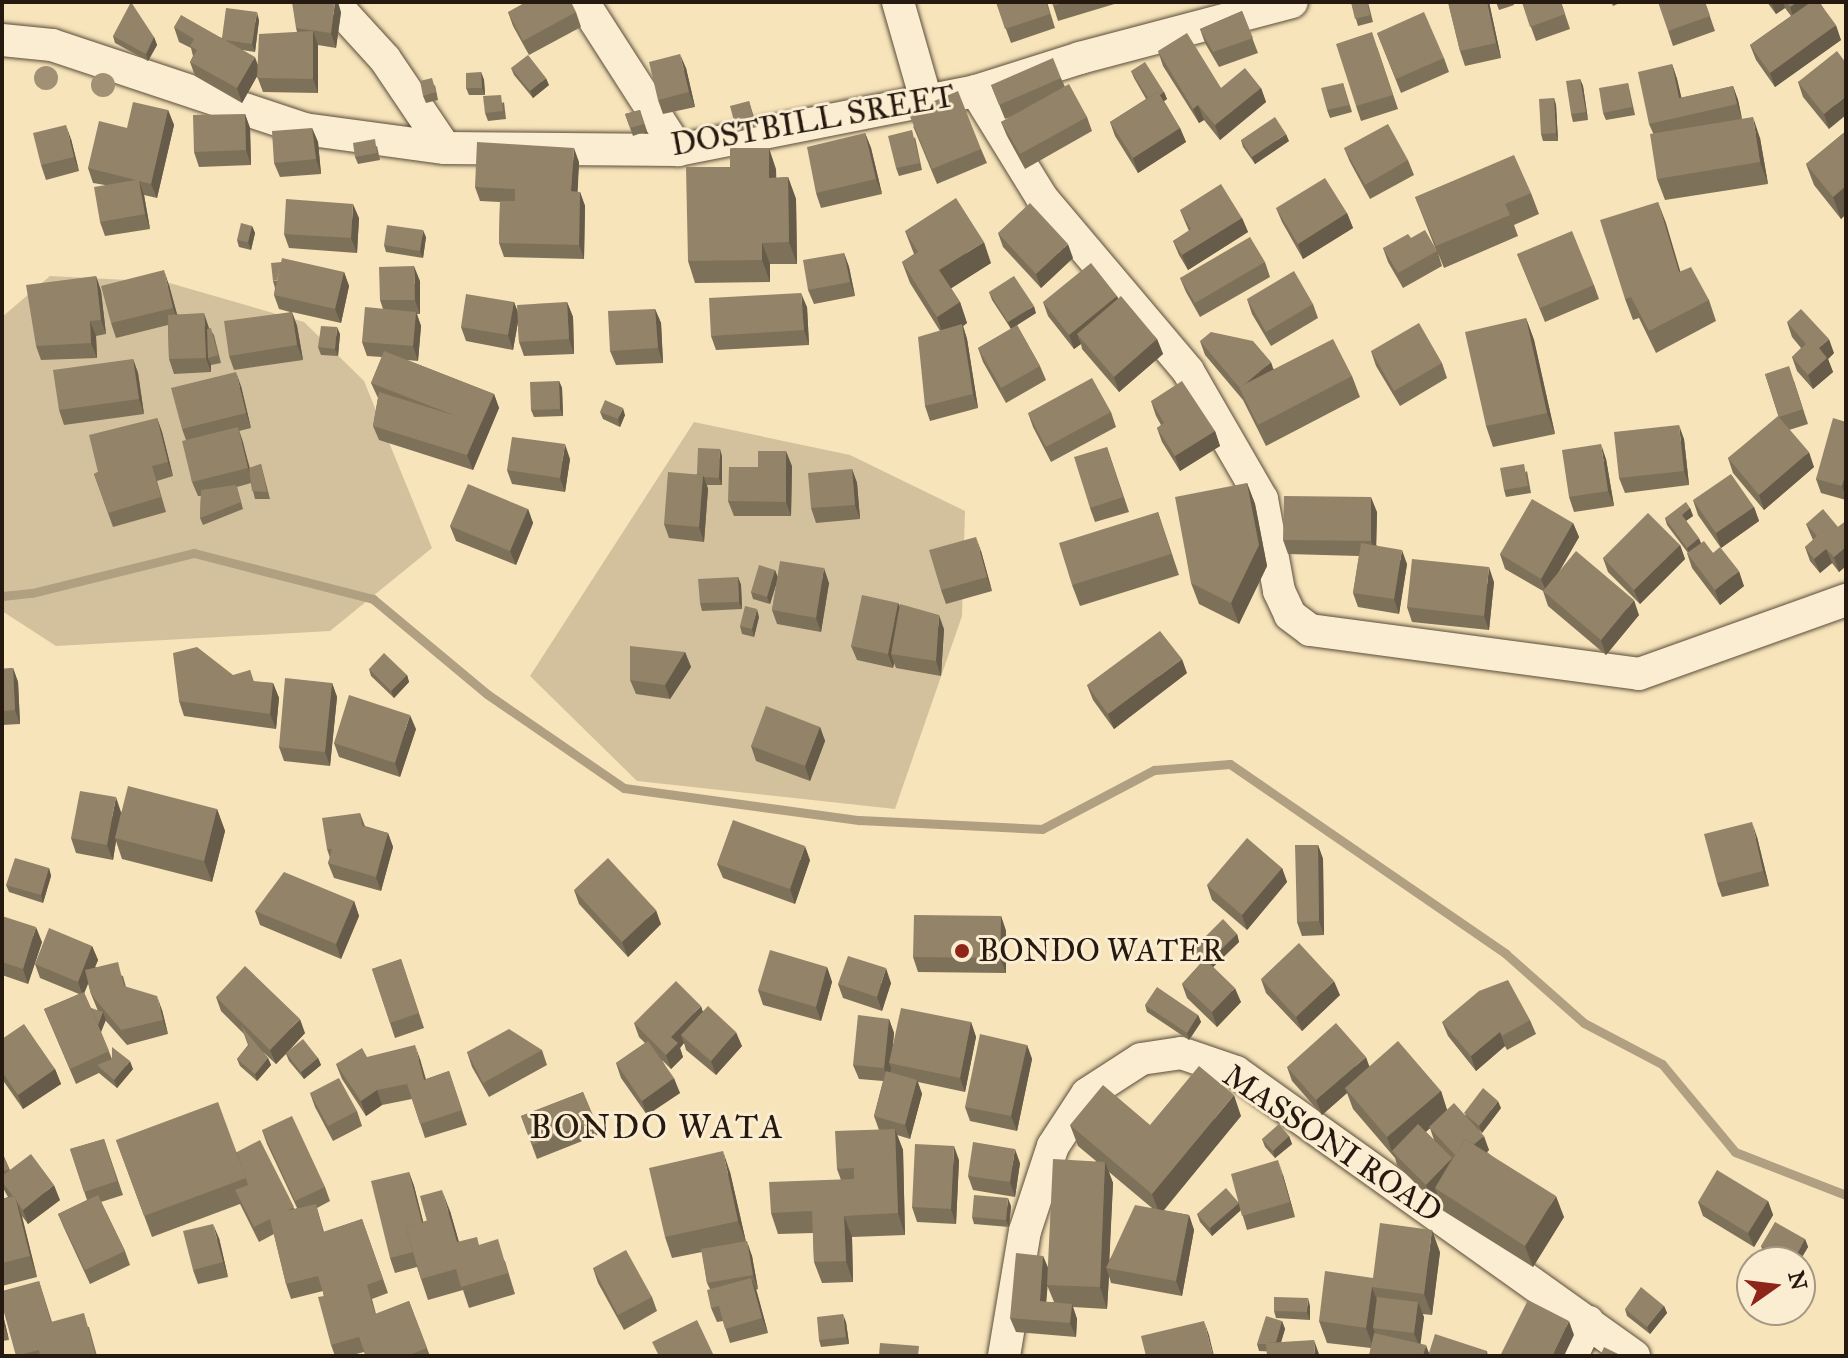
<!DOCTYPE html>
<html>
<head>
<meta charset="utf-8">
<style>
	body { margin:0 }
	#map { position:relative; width:1848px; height:1358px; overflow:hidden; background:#f7e4ba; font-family:"IM FELL Great Primer",serif }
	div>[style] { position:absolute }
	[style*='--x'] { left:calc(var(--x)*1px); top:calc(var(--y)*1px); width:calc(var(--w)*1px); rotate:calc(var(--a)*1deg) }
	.green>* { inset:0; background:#d3c19d }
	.stream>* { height:9px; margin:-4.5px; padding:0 4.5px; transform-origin:4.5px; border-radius:4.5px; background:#b09f80 }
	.roads { filter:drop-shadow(0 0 2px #5a4c3a) drop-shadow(0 0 2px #5a4c3a) }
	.street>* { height:32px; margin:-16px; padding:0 16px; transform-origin:16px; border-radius:16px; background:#faedd2 }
	.trees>* { width:24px; height:24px; margin:-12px; border-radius:50%; background:#a19074 }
	.wall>* { inset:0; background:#7e7159 }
	.shaded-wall>* { inset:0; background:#675c49 }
	.building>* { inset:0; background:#938368 }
	.dots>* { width:22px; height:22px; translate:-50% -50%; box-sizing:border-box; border:4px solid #faedd2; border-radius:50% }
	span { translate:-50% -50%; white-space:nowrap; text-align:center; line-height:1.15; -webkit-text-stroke:6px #faedd2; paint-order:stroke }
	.street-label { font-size:32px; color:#26190f }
	.poi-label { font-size:32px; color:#26190f }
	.left { translate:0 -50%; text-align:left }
	.neighbourhood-label { font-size:34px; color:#26190f; letter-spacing:2px }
	.frame { position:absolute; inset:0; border:4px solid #26190f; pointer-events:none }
	.north { position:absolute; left:1736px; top:1246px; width:80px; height:80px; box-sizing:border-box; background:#faedd2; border:2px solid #a59884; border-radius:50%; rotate:76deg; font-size:22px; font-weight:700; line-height:32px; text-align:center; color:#26190f }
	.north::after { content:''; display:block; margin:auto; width:28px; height:36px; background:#8f2418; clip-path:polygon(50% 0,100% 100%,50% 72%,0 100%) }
</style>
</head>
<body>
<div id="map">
	<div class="green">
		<i style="clip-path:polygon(50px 276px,166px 282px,304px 322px,364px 381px,432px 548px,330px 631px,56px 646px,2px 611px,2px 317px)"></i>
		<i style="clip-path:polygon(694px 422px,850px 455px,965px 511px,962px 616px,895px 809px,637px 781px,530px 676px)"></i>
	</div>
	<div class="stream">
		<i style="--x:2;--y:596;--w:30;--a:-6"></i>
		<i style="--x:32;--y:593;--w:167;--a:-13.9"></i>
		<i style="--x:194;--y:553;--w:185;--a:14.4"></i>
		<i style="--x:373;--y:599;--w:148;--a:39.8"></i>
		<i style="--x:487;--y:694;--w:166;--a:34.5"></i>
		<i style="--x:624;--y:788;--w:237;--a:7.8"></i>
		<i style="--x:859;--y:820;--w:183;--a:2.8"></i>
		<i style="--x:1042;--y:829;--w:127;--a:-27.8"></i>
		<i style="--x:1154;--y:770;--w:76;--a:-4.5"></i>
		<i style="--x:1230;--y:764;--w:335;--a:34.5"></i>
		<i style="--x:1506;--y:954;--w:104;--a:41.5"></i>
		<i style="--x:1584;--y:1023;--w:88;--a:27.7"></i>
		<i style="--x:1662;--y:1064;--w:114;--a:50.3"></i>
		<i style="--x:1735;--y:1152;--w:119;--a:21.2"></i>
	</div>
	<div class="roads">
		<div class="street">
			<i style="--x:333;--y:2;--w:77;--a:47.6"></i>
			<i style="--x:385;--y:59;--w:107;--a:56"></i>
			<i style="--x:583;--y:2;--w:176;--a:57.3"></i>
			<i style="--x:898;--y:2;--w:105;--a:74"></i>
			<i style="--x:2;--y:40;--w:50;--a:5.7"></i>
			<i style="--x:52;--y:45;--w:266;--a:18.4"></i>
			<i style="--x:304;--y:129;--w:142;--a:7.7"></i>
			<i style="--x:445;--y:148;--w:233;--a:0.5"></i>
			<i style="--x:678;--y:150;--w:304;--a:-11.2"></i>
			<i style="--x:976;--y:91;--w:109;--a:-17.6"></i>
			<i style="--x:1080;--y:58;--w:219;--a:-14.8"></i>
			<i style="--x:976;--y:91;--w:126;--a:58.3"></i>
			<i style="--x:1042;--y:198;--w:226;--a:49.8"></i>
			<i style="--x:1188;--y:371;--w:148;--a:60"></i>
			<i style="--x:1262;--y:499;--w:94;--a:79.5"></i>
			<i style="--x:1279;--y:591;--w:26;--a:65"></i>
			<i style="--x:1290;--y:615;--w:25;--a:37"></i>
			<i style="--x:1310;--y:630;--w:332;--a:7.6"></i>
			<i style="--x:1639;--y:674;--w:220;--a:-19.7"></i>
			<i style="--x:1004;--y:1356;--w:127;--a:-80.5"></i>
			<i style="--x:1025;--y:1231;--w:89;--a:-71.8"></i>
			<i style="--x:1053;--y:1146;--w:62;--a:-56.8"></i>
			<i style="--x:1087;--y:1094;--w:64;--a:-32.9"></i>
			<i style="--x:1141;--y:1059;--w:40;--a:-8.5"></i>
			<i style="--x:1181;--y:1053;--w:58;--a:19.1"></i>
			<i style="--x:1236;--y:1072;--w:489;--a:35.5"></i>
			<i style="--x:1572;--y:1356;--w:38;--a:-65"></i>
		</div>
	</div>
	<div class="trees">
		<i style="left:46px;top:78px"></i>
		<i style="left:103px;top:85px"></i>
	</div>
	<div class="wall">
		<i style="clip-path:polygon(996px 2px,1047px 2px,1055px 28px,1011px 43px)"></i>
		<i style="clip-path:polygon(1052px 2px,1121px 2px,1058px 21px)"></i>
		<i style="clip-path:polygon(1351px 2px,1368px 2px,1373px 22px,1358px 26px)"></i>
		<i style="clip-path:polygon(1448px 2px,1489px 2px,1501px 58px,1465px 66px,1460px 51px)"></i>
		<i style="clip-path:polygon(1496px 2px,1513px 2px,1514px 5px,1499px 10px)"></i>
		<i style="clip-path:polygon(1522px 2px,1561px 2px,1570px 29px,1536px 41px)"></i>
		<i style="clip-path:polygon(1611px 2px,1622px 2px,1613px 6px)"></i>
		<i style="clip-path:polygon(1705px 2px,1715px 31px,1673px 46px,1668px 31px)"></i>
		<i style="clip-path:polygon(1767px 2px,1823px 2px,1821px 4px,1841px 40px,1775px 87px,1756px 60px,1750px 45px,1791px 16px,1785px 8px,1776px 14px)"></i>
		<i style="clip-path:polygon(1242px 11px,1258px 53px,1219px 67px,1205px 43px,1200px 29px)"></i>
		<i style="clip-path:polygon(341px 12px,336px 48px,318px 45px,318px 93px,263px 92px,257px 76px,242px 103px,195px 76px,190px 62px,193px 56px,191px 48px,179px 42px,174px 27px,222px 38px,259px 20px,255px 52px,242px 50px,258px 65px,297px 32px,296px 28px)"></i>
		<i style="clip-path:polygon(508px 12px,576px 12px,581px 27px,529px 55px,513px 26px)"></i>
		<i style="clip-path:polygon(1377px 33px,1444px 58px,1449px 72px,1401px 93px)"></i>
		<i style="clip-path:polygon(113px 36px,154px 37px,157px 45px,148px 61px,115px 43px)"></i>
		<i style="clip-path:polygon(1377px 47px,1398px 109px,1361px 121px,1356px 106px)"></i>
		<i style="clip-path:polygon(1158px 51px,1221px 88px,1261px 88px,1266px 102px,1220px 140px,1204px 120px,1199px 123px,1163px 66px)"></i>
		<i style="clip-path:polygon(1846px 63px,1829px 129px,1803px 97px,1798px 82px)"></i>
		<i style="clip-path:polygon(1672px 64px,1677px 79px,1681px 98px,1733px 86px,1738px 100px,1742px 119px,1760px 138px,1768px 184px,1665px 200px,1657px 179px,1653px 133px,1649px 124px)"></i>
		<i style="clip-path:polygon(511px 68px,549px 85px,533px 98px,514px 75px)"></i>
		<i style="clip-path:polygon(686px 68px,695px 107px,663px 114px,658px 100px)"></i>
		<i style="clip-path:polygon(1131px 71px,1164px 92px,1167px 99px,1164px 101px,1180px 128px,1186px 142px,1138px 173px,1115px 136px,1110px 122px,1146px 99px,1134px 78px)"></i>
		<i style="clip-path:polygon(481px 72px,484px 80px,485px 95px,469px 95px,466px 88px)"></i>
		<i style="clip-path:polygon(1061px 78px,1065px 87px,1087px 117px,1092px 131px,1025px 169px,1007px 136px,1001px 122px,1011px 117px,1005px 119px,991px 85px)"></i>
		<i style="clip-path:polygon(1580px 79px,1583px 86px,1588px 120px,1573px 122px,1571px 114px)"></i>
		<i style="clip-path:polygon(1343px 83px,1352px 112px,1330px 118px,1327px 110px)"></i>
		<i style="clip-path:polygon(1628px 83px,1635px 115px,1606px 120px,1603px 113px)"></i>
		<i style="clip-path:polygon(435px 85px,438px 100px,426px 103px,423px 96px)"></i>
		<i style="clip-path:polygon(1554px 98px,1556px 105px,1558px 141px,1543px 141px,1541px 134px)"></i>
		<i style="clip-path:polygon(749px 101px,757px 127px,737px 132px,735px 125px)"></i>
		<i style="clip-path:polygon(504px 102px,506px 119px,488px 121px,485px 113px)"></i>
		<i style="clip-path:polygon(168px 110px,174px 125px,157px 198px,144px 195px,150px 229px,105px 236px,100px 222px,105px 185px,93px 183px,88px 168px,127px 128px)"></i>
		<i style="clip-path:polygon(640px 110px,647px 131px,633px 136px,625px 114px)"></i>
		<i style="clip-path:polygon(245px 114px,250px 128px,251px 165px,199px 167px,194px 152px)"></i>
		<i style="clip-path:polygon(913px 126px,981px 149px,987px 163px,937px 184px)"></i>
		<i style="clip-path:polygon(312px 128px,318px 142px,321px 174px,280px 177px,274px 163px)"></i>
		<i style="clip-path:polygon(1846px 131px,1846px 214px,1841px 219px,1814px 185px,1806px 164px)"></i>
		<i style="clip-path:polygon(865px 133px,871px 148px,882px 194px,821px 208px,816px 193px)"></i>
		<i style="clip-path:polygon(915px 137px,922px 170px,899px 176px,896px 168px)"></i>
		<i style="clip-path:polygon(71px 139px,79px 171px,46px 180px,41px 165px)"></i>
		<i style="clip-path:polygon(1241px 140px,1289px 141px,1255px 164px,1243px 147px)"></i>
		<i style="clip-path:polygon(377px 146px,380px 160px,358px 164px,355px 157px)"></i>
		<i style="clip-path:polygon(1344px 148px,1408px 160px,1414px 175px,1370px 199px,1350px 162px)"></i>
		<i style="clip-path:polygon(579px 162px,577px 192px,580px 192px,585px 206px,584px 259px,504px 257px,499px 243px,500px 202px,480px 201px,475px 187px)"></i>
		<i style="clip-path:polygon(776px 169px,776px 178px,788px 177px,796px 199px,797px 264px,770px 264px,770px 282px,695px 283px,688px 261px)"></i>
		<i style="clip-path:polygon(1531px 193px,1539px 214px,1514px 225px,1518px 236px,1444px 268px,1438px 253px,1442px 266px,1403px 288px,1388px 262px,1383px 248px,1411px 238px,1436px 250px,1415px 197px)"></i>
		<i style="clip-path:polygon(1658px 202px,1680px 272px,1709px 300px,1716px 321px,1656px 353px,1639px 318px,1633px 320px,1625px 299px)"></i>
		<i style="clip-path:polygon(1276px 208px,1347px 213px,1353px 228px,1303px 259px,1282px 222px)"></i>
		<i style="clip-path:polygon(1180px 210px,1242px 218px,1248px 232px,1188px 270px,1179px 255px,1173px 241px,1189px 231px)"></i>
		<i style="clip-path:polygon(359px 218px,357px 253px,289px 248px,284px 234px)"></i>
		<i style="clip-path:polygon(252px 226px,255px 233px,251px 250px,239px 247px,237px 240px)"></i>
		<i style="clip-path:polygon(905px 231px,991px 263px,951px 288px,960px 302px,967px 323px,963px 326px,967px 339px,978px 408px,930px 421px,925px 406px,940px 331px,910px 283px,902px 262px,914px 254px)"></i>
		<i style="clip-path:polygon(998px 233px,1073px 258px,1041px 288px,1003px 247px)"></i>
		<i style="clip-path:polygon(426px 237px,423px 258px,386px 252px,384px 245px)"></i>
		<i style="clip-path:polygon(844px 253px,849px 267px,855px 296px,814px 304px,808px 290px)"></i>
		<i style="clip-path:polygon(1517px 254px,1594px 285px,1599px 299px,1545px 322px)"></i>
		<i style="clip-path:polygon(1265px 262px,1270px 277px,1200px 317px,1186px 292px,1180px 278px)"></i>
		<i style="clip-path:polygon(344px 272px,349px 286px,341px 323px,292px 312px,297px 326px,303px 360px,234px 370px,229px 356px,290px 312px,279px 309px,274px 295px,275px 288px,273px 281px)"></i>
		<i style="clip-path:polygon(96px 276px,101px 291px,106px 334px,96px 336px,97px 358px,41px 360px,36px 346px)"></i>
		<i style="clip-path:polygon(420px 281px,420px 314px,417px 314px,421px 326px,418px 361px,407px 360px,494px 394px,499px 408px,473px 470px,379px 440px,373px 426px,378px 398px,371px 383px,382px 357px,367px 356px,362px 342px,383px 309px,380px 300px)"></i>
		<i style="clip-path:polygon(169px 285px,177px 314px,209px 328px,214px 335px,221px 363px,211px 365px,211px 372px,174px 374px,169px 359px,168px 325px,116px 338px,111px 323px)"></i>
		<i style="clip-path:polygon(989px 292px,1036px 313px,1017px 325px,1040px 366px,1046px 380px,1006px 403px,983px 362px,978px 348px,1011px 329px,992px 300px)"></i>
		<i style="clip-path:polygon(1117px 296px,1118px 299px,1157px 339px,1163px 354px,1119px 392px,1082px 349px,1081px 344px,1074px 349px,1048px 316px,1043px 302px)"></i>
		<i style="clip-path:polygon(1247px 299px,1313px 304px,1318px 318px,1271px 346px,1252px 314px)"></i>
		<i style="clip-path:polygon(514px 302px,518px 312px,567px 302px,573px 317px,574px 354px,524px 356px,519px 342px,518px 322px,513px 350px,466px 341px,461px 327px)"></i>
		<i style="clip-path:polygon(807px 307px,809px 345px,716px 350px,711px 336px)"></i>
		<i style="clip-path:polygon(655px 309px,661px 323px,663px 363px,616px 365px,610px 351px)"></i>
		<i style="clip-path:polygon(1526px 318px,1534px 340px,1555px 434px,1493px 447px,1486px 426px)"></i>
		<i style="clip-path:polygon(1787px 322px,1834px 353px,1828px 359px,1833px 372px,1813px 389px,1797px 371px,1792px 357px,1801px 348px,1792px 337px)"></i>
		<i style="clip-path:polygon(340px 334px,338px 356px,321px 355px,318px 347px)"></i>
		<i style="clip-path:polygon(1200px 341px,1274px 369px,1352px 376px,1360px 397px,1266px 446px,1243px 400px,1205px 355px)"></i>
		<i style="clip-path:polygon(1371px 351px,1442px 363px,1447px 378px,1400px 406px,1376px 366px)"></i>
		<i style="clip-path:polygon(133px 359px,138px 373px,144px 414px,64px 425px,59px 410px)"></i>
		<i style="clip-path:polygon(1765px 374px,1794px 381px,1808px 424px,1789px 430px,1814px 467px,1764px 510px,1733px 473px,1728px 458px,1779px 418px)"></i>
		<i style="clip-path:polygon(559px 381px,562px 388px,563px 416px,534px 417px,531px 410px)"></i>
		<i style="clip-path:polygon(241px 386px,251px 428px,239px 431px,250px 468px,261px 464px,270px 499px,255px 499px,251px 483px,237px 487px,243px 509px,203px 525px,200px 518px,201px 496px,198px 496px,192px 482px,186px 440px,182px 429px)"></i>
		<i style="clip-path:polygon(1151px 401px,1215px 431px,1220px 446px,1180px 471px,1162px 442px,1157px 428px,1161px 425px,1156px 416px)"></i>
		<i style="clip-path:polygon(600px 412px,625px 415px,620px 427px,603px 419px)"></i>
		<i style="clip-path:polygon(1111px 412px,1116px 427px,1051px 462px,1033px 427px,1028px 413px)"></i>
		<i style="clip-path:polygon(157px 418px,162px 432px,173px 476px,157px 481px,166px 512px,113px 527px,94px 474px,98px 472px)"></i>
		<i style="clip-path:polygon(1846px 422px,1846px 500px,1821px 493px,1816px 479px)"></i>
		<i style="clip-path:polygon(1684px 439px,1689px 485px,1625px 493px,1619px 478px)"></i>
		<i style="clip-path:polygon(1107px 447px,1129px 512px,1095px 522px,1090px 508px)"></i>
		<i style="clip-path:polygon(722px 456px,722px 485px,707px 485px,708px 489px,704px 542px,669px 538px,664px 524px,697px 474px)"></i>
		<i style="clip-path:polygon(570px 459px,565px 492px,512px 484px,507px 470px)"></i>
		<i style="clip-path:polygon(1606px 459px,1614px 506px,1574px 512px,1569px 497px)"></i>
		<i style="clip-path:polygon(792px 466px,791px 516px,734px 516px,728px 501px,758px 467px)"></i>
		<i style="clip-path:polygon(852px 469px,857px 483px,860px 519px,816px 523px,811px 508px)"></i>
		<i style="clip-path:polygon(1527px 471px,1531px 493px,1506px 497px,1504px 490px)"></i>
		<i style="clip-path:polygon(1247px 483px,1255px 504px,1267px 566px,1239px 624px,1199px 604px,1191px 583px)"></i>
		<i style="clip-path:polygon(1693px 500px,1754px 507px,1759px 521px,1721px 548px,1698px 515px)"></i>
		<i style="clip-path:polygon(1690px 508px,1693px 516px,1686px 521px,1701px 543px,1713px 553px,1744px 586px,1720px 605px,1692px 568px,1687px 553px,1688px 553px,1667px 525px,1665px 518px)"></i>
		<i style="clip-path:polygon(528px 509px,533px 523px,516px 565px,456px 541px,450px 526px)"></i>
		<i style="clip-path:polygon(1158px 512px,1179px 575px,1080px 606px,1072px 585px)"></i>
		<i style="clip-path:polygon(1377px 512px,1376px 545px,1407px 564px,1399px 614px,1358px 607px,1353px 593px,1359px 556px,1288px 554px,1283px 540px)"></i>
		<i style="clip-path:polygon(1846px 521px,1846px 566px,1839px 572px,1832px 563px,1820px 573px,1810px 561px,1805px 547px,1813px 540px,1806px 524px,1838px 527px)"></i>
		<i style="clip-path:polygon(1573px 523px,1579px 537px,1558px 573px,1639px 615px,1606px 655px,1548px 606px,1543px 591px,1505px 569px,1500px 554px)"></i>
		<i style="clip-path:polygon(1680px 545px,1685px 559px,1640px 604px,1608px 572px,1603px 558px)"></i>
		<i style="clip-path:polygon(981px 551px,992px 591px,946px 604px,941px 590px)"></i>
		<i style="clip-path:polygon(775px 570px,777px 576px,829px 583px,821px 632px,777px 624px,772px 610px,777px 582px,770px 604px,753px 599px,751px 592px)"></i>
		<i style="clip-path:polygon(738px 577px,741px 585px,742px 609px,702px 611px,700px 603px)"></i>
		<i style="clip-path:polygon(1494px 582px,1489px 630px,1412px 622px,1407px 607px)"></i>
		<i style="clip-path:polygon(898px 603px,900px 606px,944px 629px,941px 676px,896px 668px,894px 663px,893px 668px,857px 660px,851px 646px)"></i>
		<i style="clip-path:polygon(759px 617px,754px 637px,742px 634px,740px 626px)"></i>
		<i style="clip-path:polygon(685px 652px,691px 667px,670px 699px,636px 694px,630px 680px)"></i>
		<i style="clip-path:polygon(13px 668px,18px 682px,20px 724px,2px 725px,2px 669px)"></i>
		<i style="clip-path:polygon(369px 669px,407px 675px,409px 682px,394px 698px,371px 676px)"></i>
		<i style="clip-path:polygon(250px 670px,254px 682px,273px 683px,279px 698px,276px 729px,184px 716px,179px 701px)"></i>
		<i style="clip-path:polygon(1187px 673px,1114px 729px,1093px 700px,1087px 685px)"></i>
		<i style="clip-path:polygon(332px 683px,337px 697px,330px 766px,284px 761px,279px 747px)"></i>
		<i style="clip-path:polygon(820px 727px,825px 741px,810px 781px,756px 761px,751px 746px)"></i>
		<i style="clip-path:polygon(416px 729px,400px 777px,339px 757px,334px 743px)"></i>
		<i style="clip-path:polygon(217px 809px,225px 831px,212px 882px,122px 859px,116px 841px,113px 860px,76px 853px,71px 838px,121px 812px)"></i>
		<i style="clip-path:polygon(360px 813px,365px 826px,388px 833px,393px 847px,381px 891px,334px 878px,328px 863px,330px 858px,327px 849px)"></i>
		<i style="clip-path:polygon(1757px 837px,1769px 886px,1722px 897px,1717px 883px)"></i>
		<i style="clip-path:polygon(1318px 845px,1323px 859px,1324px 935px,1302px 936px,1297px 922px)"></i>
		<i style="clip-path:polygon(810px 860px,795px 904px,723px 878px,717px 864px)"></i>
		<i style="clip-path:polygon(49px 868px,51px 876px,43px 903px,9px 892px,6px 885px)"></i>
		<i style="clip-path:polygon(1282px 868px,1287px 882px,1247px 930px,1212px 900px,1207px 885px)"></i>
		<i style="clip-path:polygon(574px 890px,661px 924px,628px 957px,579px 904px)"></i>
		<i style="clip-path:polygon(354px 901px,359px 916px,341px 959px,260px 925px,255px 911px)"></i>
		<i style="clip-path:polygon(2px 916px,42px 942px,28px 984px,2px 975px)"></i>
		<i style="clip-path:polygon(1001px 916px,1006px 931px,1006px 973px,918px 972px,913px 957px)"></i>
		<i style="clip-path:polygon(1237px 934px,1239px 942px,1213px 967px,1241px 1002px,1217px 1027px,1187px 998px,1182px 984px,1200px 964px,1194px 957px,1192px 950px)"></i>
		<i style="clip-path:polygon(evenodd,92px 946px,98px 960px,95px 967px,123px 976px,126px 987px,162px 1010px,168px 1034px,127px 1045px,105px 1020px,101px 1032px,112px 1059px,133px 1069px,117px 1088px,99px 1073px,76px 1084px,44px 1009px,79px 994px,40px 978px,35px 964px,92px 946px,88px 983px,91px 994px,98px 1011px,91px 1008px,84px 993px,88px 983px)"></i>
		<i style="clip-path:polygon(401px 959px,424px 1028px,395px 1038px,372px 969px)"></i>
		<i style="clip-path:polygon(827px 967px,832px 982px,821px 1021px,763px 1005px,758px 990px)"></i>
		<i style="clip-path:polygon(1261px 979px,1340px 995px,1302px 1031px,1266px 993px)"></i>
		<i style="clip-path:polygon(891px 983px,882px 1011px,843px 998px,838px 984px)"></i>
		<i style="clip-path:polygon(216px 997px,305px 1033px,287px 1053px,318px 1058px,321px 1065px,304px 1079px,289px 1061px,286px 1054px,276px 1064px,263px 1052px,268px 1058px,271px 1065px,257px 1081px,240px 1066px,237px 1059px,248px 1045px,244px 1034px,221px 1011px)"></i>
		<i style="clip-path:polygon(1145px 1005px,1198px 1015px,1201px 1022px,1189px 1040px,1147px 1012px)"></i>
		<i style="clip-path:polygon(703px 1011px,742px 1046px,716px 1075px,686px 1050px,684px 1043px,680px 1048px,683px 1057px,671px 1069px,662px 1060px,680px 1093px,647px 1115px,621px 1078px,616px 1063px,645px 1043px,639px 1037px,634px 1023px)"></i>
		<i style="clip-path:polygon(889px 1019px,894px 1033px,893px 1044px,971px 1022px,976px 1037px,965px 1092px,918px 1082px,922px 1094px,910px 1139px,897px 1135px,903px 1150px,905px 1235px,852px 1237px,853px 1282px,822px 1283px,814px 1262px,813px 1233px,778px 1234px,771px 1213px,841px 1180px,837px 1169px,879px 1130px,874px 1116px,883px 1081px,859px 1079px,853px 1065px)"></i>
		<i style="clip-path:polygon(1530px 1020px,1536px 1034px,1507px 1050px,1505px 1046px,1476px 1071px,1448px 1036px,1442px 1022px)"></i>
		<i style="clip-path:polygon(2px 1039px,55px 1069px,61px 1084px,23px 1109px,2px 1079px)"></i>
		<i style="clip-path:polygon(1027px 1045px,1032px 1059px,1017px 1131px,970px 1121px,965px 1107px)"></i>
		<i style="clip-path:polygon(542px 1050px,547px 1065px,489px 1097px,472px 1067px,467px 1052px)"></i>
		<i style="clip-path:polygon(367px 1057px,420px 1059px,426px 1079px,449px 1071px,467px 1125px,425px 1138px,412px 1099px,382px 1105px,366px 1116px,342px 1079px,336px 1064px)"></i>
		<i style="clip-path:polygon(evenodd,1369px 1066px,1441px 1091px,1447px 1110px,1464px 1115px,1501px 1108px,1482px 1133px,1479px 1130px,1489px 1150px,1487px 1152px,1564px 1217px,1533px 1267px,1442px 1210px,1437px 1194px,1432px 1200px,1397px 1165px,1395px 1158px,1353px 1109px,1347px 1093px,1322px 1115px,1292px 1081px,1287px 1067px,1369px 1066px,1430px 1128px,1434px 1140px,1426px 1132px,1430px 1128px)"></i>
		<i style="clip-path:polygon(583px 1092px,600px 1134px,537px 1159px,521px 1116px)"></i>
		<i style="clip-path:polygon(310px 1093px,357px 1111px,362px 1126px,333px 1141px,315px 1107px)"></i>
		<i style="clip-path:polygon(evenodd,1241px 1116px,1163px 1210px,1189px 1215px,1194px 1230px,1182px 1296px,1111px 1283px,1109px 1276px,1107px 1309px,1073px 1307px,1077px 1319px,1076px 1337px,1016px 1332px,1010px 1318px,1043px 1256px,1048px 1268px,1096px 1161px,1078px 1146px,1070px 1125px,1150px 1125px,1241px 1116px,1109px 1172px,1152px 1208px,1109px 1260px,1113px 1183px,1109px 1172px,1241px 1116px,1047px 1285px,1054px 1302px,1046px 1302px,1047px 1285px)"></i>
		<i style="clip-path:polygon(262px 1130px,325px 1187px,330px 1201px,317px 1208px,324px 1232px,362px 1219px,388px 1293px,372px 1299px,376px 1314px,409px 1301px,430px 1356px,366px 1356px,364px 1352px,349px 1356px,335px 1356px,331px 1345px,323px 1291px,291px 1299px,286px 1284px,274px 1234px,259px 1242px,240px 1204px,152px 1237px,116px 1140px,237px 1152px,295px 1209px,297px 1208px,267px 1144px)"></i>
		<i style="clip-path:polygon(1289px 1136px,1292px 1144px,1275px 1158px,1265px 1147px,1262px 1139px)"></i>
		<i style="clip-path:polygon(104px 1139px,123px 1195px,101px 1202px,125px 1251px,130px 1265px,90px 1284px,64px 1228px,58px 1214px,87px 1200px,70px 1149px)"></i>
		<i style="clip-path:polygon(2px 1152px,10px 1170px,60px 1200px,28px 1224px,22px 1216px,37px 1277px,2px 1286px,2px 1199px,8px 1197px,3px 1188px,2px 1189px)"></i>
		<i style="clip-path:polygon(959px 1160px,956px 1224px,917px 1222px,912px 1207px)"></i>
		<i style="clip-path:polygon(1020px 1163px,1015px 1197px,973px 1190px,968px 1176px)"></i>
		<i style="clip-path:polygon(409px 1172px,414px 1186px,423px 1222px,450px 1211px,459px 1242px,480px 1245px,505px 1261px,515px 1294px,469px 1308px,463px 1290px,428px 1300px,417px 1267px,395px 1273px,390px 1258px)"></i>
		<i style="clip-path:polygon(730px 1172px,746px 1242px,752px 1256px,758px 1289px,756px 1290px,768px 1333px,730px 1343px,723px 1321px,717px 1322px,711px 1308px,710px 1289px,707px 1283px,702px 1252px,672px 1258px,665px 1237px)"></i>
		<i style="clip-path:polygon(1283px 1175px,1295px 1217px,1247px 1230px,1241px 1210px,1212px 1236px,1200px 1222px,1197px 1214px,1238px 1202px)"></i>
		<i style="clip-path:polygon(1768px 1201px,1773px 1215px,1754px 1247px,1703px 1216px,1698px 1202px)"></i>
		<i style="clip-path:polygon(1011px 1206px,1009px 1227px,974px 1224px,972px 1217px)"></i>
		<i style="clip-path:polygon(219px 1238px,228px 1277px,198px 1284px,193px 1270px)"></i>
		<i style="clip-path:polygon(1805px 1239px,1808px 1247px,1799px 1262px,1778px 1262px,1764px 1254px,1761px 1246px)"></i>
		<i style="clip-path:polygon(1440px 1252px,1432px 1315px,1422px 1314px,1424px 1317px,1420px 1343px,1429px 1353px,1487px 1351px,1488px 1356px,1369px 1356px,1371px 1348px,1327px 1343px,1319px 1321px,1373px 1278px)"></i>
		<i style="clip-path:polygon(593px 1268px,652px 1297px,657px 1311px,624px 1330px,598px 1283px)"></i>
		<i style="clip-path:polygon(39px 1281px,52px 1322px,89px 1327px,97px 1356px,16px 1356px)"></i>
		<i style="clip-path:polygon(1310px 1306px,1310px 1320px,1276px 1318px,1274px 1311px)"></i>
		<i style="clip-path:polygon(1664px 1306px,1667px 1313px,1650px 1334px,1627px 1316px,1625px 1309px)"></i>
		<i style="clip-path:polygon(2px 1311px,9px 1340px,2px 1341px)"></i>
		<i style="clip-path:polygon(1282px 1321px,1285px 1329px,1281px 1342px,1319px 1354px,1259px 1351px,1257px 1344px)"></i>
		<i style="clip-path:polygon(846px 1322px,849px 1344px,821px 1347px,819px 1340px)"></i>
	</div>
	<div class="shaded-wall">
		<i style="clip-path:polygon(335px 2px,338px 2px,341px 12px,336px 48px,331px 33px)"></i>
		<i style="clip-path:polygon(1487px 2px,1489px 2px,1501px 58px,1496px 43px)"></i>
		<i style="clip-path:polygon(1771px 2px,1783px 2px,1785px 8px,1776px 14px)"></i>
		<i style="clip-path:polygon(1797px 2px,1823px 2px,1795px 21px,1790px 7px)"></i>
		<i style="clip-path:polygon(257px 12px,259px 20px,255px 52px,252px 44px)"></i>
		<i style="clip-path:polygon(1836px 25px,1841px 40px,1775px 87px,1770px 73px)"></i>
		<i style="clip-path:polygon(313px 31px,318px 45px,318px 93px,313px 79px)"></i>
		<i style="clip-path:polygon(154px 37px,157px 45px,148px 61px,146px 54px)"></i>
		<i style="clip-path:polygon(680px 54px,686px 68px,695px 107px,689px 92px)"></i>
		<i style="clip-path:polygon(255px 57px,260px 71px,242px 103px,237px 88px)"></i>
		<i style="clip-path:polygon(1672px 64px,1677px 79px,1685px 112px,1679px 98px)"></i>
		<i style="clip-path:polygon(481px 72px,484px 80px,485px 95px,482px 88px)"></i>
		<i style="clip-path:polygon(546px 78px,549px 85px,533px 98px,530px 91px)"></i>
		<i style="clip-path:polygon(1580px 79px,1583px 86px,1588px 120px,1586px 112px)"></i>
		<i style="clip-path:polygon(1733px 86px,1738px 100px,1742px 119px,1737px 104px)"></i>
		<i style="clip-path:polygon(1261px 88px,1266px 102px,1220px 140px,1215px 125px)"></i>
		<i style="clip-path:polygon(1164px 92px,1167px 99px,1152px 109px,1150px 101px)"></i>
		<i style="clip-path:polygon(1846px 96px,1846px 115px,1829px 129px,1824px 114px)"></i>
		<i style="clip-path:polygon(1554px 98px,1556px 105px,1558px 141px,1556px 133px)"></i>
		<i style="clip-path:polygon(1198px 105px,1204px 120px,1199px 123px,1193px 109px)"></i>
		<i style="clip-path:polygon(168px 110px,174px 125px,157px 198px,151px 184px)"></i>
		<i style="clip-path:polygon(245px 114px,250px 128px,251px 165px,246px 150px)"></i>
		<i style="clip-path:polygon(1753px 117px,1760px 138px,1768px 184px,1760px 162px)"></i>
		<i style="clip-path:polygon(66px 125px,71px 139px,79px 171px,74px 157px)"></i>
		<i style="clip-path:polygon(312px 128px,318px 142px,321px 174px,316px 159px)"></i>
		<i style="clip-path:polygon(1180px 128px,1186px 142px,1138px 173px,1133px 158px)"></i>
		<i style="clip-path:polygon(865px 133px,871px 148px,882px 194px,876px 179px)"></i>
		<i style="clip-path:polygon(1286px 134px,1289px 141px,1255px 164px,1252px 157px)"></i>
		<i style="clip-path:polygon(574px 148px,579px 162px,577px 206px,571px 191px)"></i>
		<i style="clip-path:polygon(769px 148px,776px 169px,777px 199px,769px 178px)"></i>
		<i style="clip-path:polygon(788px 177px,796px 199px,797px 264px,789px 242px)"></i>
		<i style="clip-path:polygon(139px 181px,144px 195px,150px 229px,145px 214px)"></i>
		<i style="clip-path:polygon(1846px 186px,1846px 214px,1841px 219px,1833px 197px)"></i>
		<i style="clip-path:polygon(580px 192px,585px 206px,584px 259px,579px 245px)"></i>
		<i style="clip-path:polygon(1658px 202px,1666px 223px,1687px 294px,1679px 272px)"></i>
		<i style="clip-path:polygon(353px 204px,359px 218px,357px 253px,351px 238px)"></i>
		<i style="clip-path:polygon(1347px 213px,1353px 228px,1303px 259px,1298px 244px)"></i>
		<i style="clip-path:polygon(1242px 218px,1248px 232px,1188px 270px,1182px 255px)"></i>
		<i style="clip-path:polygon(252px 226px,255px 233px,251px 250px,248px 242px)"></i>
		<i style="clip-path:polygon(423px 230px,426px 237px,423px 258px,420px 251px)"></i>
		<i style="clip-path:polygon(984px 242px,991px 263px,947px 291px,939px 270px)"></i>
		<i style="clip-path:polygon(762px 243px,770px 264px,770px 282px,762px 260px)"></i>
		<i style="clip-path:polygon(1068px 244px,1073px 258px,1041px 288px,1036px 274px)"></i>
		<i style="clip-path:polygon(844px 253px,849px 267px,855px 296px,850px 282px)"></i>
		<i style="clip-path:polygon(414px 266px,420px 281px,420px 314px,415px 300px)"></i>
		<i style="clip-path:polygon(164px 270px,169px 285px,179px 322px,173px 308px)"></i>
		<i style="clip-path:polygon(344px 272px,349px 286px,341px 323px,335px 309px)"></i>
		<i style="clip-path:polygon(96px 276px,101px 291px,106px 334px,101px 320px)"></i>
		<i style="clip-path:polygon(801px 293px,807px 307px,809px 345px,804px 330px)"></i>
		<i style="clip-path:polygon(1117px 296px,1122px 310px,1077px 334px,1081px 344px,1074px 349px,1069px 335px)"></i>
		<i style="clip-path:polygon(514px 302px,519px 316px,513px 350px,508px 335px)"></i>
		<i style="clip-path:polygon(567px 302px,573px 317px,574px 354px,569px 339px)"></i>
		<i style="clip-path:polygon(960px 302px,967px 323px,963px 326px,967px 339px,978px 408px,973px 394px,944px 338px,937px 317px)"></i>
		<i style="clip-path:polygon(1034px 306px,1036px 313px,1011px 329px,1008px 322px)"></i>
		<i style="clip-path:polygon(655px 309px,661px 323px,663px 363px,658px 348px)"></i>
		<i style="clip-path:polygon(292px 312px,297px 326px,303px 360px,297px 345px)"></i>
		<i style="clip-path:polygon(416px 312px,421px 326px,418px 361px,413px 346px)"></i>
		<i style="clip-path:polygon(204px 313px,209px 328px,208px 358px,211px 365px,211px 372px,206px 358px)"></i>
		<i style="clip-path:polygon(1526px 318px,1534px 340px,1555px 434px,1547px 413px)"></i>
		<i style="clip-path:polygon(90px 321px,96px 336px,97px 358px,91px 343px)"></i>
		<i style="clip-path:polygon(337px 327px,340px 334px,338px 356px,335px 349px)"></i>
		<i style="clip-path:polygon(1157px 339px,1163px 354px,1119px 392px,1114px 377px)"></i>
		<i style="clip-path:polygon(1829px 339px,1834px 353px,1828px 359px,1833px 372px,1813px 389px,1808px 375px,1819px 348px)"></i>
		<i style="clip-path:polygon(133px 359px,138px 373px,144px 414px,139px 399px)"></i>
		<i style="clip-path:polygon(1271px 362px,1276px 377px,1240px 388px)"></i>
		<i style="clip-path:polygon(236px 372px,241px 386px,251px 428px,246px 413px)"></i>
		<i style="clip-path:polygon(559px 381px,562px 388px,563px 416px,560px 409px)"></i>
		<i style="clip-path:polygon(494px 394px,499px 408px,473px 470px,467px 455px)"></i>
		<i style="clip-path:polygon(623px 408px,625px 415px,620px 427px,618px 419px)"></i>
		<i style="clip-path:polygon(157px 418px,162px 432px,173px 476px,168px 462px)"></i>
		<i style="clip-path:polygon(1679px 425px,1684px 439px,1689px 485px,1684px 471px)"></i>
		<i style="clip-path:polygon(238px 427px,243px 442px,253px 483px,248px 468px)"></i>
		<i style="clip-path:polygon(1215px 431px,1220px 446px,1180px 471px,1175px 456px)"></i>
		<i style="clip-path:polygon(565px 444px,570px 459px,565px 492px,560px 478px)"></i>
		<i style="clip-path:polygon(1601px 444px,1606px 459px,1614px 506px,1608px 491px)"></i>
		<i style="clip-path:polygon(720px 449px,722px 456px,722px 485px,719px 478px)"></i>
		<i style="clip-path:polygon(786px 451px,792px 466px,791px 516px,786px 502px)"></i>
		<i style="clip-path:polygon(1809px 452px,1814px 467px,1764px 510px,1759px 495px)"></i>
		<i style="clip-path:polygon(852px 469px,857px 483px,860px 519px,855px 505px)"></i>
		<i style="clip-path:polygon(1846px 471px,1846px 498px,1842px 486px)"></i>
		<i style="clip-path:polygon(703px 475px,708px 489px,704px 542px,699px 527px)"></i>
		<i style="clip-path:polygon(1247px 483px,1255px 504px,1267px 566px,1239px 624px,1231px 603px)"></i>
		<i style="clip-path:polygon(1371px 497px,1377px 512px,1376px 556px,1371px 541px)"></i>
		<i style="clip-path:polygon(1754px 507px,1759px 521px,1721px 548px,1716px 533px)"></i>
		<i style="clip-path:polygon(1690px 508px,1693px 516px,1684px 522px,1682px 515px)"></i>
		<i style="clip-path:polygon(528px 509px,533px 523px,516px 565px,510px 551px)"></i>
		<i style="clip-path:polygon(1573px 523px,1579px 537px,1547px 593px,1541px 579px)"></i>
		<i style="clip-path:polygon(976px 537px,981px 551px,992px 591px,987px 577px)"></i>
		<i style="clip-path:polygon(1699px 538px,1702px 546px,1690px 555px,1687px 548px)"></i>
		<i style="clip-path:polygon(1680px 545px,1685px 559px,1640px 604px,1634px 590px)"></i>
		<i style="clip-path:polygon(1846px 547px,1846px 566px,1839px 572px,1834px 557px)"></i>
		<i style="clip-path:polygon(1826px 549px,1832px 563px,1820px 573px,1814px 559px)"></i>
		<i style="clip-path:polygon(1402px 550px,1407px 564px,1399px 614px,1394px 599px)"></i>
		<i style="clip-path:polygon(1489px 567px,1494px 582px,1489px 630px,1484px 616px)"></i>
		<i style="clip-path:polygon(824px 568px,829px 583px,821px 632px,816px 618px)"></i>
		<i style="clip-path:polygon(775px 570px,778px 578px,770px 604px,767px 597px)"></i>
		<i style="clip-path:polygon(1739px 571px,1744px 586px,1720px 605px,1715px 590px)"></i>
		<i style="clip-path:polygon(738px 577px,741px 585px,742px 609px,739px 602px)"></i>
		<i style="clip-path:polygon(1634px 600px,1639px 615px,1606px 655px,1601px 640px)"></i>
		<i style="clip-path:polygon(898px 603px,904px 617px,891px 654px,894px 663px,893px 668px,888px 654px)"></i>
		<i style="clip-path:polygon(757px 609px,759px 617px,754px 637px,752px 629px)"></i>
		<i style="clip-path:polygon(939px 615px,944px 629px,941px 676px,936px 661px)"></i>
		<i style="clip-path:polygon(685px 652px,691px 667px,670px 699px,665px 685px)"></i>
		<i style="clip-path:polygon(1182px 659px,1187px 673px,1114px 729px,1108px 714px)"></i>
		<i style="clip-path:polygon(13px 668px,18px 682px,20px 724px,15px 710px)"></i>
		<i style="clip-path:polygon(407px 675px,409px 682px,394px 698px,391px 691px)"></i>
		<i style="clip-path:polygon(273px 683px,279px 698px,276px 729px,270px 714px)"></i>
		<i style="clip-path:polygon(332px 683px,337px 697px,330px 766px,325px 752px)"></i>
		<i style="clip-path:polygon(410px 715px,416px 729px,400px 777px,395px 763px)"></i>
		<i style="clip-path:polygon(820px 727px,825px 741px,810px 781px,805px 766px)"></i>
		<i style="clip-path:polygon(116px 797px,121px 812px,115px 838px,116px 841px,113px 860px,107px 845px)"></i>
		<i style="clip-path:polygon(217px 809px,225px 831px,212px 882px,204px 861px)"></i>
		<i style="clip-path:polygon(1752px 822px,1757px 837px,1769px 886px,1763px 871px)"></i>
		<i style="clip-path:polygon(388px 833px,393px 847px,381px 891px,376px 877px)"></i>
		<i style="clip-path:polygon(1318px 845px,1323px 859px,1324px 935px,1319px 921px)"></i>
		<i style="clip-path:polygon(805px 846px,810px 860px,795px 904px,790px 889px)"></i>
		<i style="clip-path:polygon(49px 868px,51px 876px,43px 903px,41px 895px)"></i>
		<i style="clip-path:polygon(1282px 868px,1287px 882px,1247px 930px,1242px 915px)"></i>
		<i style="clip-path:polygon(354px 901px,359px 916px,341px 959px,336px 944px)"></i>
		<i style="clip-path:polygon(656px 910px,661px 924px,628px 957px,622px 942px)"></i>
		<i style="clip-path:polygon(1001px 916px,1006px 931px,1006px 973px,1000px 958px)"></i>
		<i style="clip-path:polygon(36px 927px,42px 942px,28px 984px,23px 969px)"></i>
		<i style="clip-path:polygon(1237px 934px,1239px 942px,1208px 972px,1205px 964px)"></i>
		<i style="clip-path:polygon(92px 946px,98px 960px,83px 996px,78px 982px)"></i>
		<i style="clip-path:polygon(827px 967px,832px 982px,821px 1021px,816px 1007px)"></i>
		<i style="clip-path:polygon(886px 968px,891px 983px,882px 1011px,877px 997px)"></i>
		<i style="clip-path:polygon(1334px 981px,1340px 995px,1302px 1031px,1296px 1017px)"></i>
		<i style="clip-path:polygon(1235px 988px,1241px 1002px,1217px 1027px,1212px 1012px)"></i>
		<i style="clip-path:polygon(157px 996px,162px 1010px,168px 1034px,163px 1020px)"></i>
		<i style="clip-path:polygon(701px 1006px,706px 1021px,681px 1035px,684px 1043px,680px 1048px,683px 1057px,671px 1069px,666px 1055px,671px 1037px)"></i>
		<i style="clip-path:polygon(103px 1012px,106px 1020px,101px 1032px,98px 1025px)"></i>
		<i style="clip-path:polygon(1198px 1015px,1201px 1022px,1189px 1040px,1187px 1033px)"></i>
		<i style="clip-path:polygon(300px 1019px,305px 1033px,276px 1064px,270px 1050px)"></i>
		<i style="clip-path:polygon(889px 1019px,894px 1033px,891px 1063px,889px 1063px,891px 1067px,889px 1082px,884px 1068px)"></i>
		<i style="clip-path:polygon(971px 1022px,976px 1037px,965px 1092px,960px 1078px)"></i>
		<i style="clip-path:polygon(736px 1032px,742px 1046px,716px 1075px,711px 1061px)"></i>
		<i style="clip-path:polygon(1500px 1032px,1505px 1046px,1476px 1071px,1471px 1056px)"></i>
		<i style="clip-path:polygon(415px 1045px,420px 1059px,429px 1094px,424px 1080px)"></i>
		<i style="clip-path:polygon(1027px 1045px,1032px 1059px,1017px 1131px,1011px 1116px)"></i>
		<i style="clip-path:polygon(1366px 1057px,1371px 1071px,1345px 1088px,1347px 1093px,1322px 1115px,1316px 1100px)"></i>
		<i style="clip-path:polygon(268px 1058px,271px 1065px,257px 1081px,255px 1074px)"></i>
		<i style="clip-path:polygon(318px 1058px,321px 1065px,304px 1079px,301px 1072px)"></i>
		<i style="clip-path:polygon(130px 1061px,133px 1069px,117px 1088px,114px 1080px)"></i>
		<i style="clip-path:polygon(55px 1069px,61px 1084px,23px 1109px,18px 1095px)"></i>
		<i style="clip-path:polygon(674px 1078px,680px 1093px,647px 1115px,642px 1101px)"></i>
		<i style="clip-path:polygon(917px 1080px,922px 1094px,910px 1139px,905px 1125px)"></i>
		<i style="clip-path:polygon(377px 1090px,382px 1105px,366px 1116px,361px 1101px)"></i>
		<i style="clip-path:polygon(1441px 1091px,1448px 1113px,1397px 1156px,1392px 1151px,1394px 1158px,1387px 1137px)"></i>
		<i style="clip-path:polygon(1234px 1095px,1241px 1116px,1160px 1215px,1152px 1194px)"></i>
		<i style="clip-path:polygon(1498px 1101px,1501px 1108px,1482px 1133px,1479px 1126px)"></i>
		<i style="clip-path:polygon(895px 1129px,903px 1150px,905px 1235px,898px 1213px)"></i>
		<i style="clip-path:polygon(1289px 1136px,1292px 1144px,1275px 1158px,1273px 1151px)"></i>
		<i style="clip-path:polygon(1484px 1136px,1489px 1150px,1464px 1174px,1458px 1159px)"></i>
		<i style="clip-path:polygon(954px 1146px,959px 1160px,956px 1224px,951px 1209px)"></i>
		<i style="clip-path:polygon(1015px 1149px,1020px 1163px,1015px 1197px,1010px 1182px)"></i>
		<i style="clip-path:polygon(723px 1151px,730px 1172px,746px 1242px,738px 1221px)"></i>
		<i style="clip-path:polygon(1452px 1158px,1435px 1188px,1437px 1194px,1432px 1200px,1426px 1185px)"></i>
		<i style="clip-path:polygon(1278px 1160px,1283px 1175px,1295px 1217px,1290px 1202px)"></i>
		<i style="clip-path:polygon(1105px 1162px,1113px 1183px,1109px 1269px,1106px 1268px,1109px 1276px,1107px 1309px,1100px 1287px)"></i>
		<i style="clip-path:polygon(409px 1172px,414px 1186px,429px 1244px,424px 1230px)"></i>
		<i style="clip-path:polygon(54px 1185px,60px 1200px,28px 1224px,23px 1210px)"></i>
		<i style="clip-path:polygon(442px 1190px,450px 1211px,465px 1264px,457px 1242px)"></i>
		<i style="clip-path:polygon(15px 1196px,22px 1217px,37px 1277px,30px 1256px)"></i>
		<i style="clip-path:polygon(1556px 1196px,1564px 1217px,1533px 1267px,1525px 1246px)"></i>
		<i style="clip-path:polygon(1008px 1198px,1011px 1206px,1009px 1227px,1006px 1220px)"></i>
		<i style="clip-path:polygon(1768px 1201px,1773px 1215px,1754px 1247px,1748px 1233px)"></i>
		<i style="clip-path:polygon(1239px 1203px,1241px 1210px,1212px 1236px,1210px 1228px)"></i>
		<i style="clip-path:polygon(1189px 1215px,1194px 1230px,1182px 1296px,1176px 1281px)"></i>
		<i style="clip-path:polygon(844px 1216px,852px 1237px,853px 1282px,846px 1261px)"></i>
		<i style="clip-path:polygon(213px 1224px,219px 1238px,228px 1277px,223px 1262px)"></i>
		<i style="clip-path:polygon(1432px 1230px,1440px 1252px,1432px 1315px,1424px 1294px)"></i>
		<i style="clip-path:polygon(1805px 1239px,1808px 1247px,1799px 1262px,1793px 1262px)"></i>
		<i style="clip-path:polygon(747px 1241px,752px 1256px,758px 1289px,753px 1275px)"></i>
		<i style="clip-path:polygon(1043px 1256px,1049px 1270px,1045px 1316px,1040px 1301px)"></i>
		<i style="clip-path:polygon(751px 1278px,757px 1292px,768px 1333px,762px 1318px)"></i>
		<i style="clip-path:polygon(1372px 1287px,1380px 1308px,1373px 1328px,1376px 1336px,1374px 1349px,1366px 1328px)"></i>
		<i style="clip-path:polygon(1308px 1298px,1310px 1306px,1310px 1320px,1307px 1312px)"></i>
		<i style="clip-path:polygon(1418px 1302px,1424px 1317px,1420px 1348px,1414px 1333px)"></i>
		<i style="clip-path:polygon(1072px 1304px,1077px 1319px,1076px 1337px,1070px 1323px)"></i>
		<i style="clip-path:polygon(1664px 1306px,1667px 1313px,1650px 1334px,1647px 1327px)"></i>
		<i style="clip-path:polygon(2px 1311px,9px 1340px,2px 1320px)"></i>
		<i style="clip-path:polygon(843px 1314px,846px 1322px,849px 1344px,846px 1337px)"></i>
		<i style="clip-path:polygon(1204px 1321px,1209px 1335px,1214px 1356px,1213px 1356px)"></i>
		<i style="clip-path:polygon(1282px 1321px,1285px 1329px,1278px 1352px,1275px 1344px)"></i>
		<i style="clip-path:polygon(1569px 1321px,1574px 1335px,1564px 1356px,1552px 1356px)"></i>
		<i style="clip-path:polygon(1314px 1340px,1319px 1354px,1319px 1356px,1315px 1356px)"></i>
		<i style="clip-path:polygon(1426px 1345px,1430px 1356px,1423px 1356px)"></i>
	</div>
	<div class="building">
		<i style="clip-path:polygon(131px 2px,154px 37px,146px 54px,113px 36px)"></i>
		<i style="clip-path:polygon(292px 2px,335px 2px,331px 33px,296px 28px)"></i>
		<i style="clip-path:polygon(526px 2px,571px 2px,576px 12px,523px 41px,508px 12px)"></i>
		<i style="clip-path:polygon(996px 2px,1046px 2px,1050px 14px,1005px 29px)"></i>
		<i style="clip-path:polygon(1052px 2px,1067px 2px,1053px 6px)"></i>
		<i style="clip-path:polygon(1351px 2px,1367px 2px,1370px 15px,1355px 19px)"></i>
		<i style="clip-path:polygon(1448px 2px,1487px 2px,1496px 43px,1460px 51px)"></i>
		<i style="clip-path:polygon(1522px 2px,1561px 2px,1565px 14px,1530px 27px)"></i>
		<i style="clip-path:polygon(1658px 2px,1705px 2px,1710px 16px,1668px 31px)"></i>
		<i style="clip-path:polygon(1787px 2px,1797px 2px,1790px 7px)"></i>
		<i style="clip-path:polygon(1811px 2px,1819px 2px,1836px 25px,1770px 73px,1750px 45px)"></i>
		<i style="clip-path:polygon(226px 8px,257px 12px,252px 44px,225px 40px,222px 38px)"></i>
		<i style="clip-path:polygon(1242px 11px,1253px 38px,1213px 52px,1200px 29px)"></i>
		<i style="clip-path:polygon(1424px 12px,1444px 58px,1396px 79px,1377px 33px)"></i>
		<i style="clip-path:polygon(181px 15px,255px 57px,237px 88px,190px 62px,197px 50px,190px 46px,194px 39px,174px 27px)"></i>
		<i style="clip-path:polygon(313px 31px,313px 79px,257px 78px,259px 34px)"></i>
		<i style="clip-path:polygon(1372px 32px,1393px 95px,1356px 106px,1336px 44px)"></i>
		<i style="clip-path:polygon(1187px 33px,1221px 88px,1245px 68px,1261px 88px,1215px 125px,1198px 105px,1193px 109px,1158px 51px)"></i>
		<i style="clip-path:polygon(1837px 51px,1846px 63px,1846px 96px,1824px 114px,1798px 82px)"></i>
		<i style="clip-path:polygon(680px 54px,689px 92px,658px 100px,649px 62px)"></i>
		<i style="clip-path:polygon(528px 55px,546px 78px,530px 91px,511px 68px)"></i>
		<i style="clip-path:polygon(1053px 58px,1061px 78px,999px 105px,991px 85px)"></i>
		<i style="clip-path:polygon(1145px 62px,1164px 92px,1160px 95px,1158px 92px,1148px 98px,1131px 71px)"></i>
		<i style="clip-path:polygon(1672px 64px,1679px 98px,1733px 86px,1737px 104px,1649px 124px,1638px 72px)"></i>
		<i style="clip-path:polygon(481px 72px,482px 88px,466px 88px,466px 73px)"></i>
		<i style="clip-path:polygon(432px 78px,436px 92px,423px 96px,420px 81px)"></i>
		<i style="clip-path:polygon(1580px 79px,1586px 112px,1571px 114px,1566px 81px)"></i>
		<i style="clip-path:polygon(1343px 83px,1349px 105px,1327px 110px,1321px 88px)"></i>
		<i style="clip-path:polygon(1628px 83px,1632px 107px,1603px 113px,1599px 88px)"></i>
		<i style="clip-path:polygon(1069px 84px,1087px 117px,1020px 154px,1001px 122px)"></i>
		<i style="clip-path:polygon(958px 91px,981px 149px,932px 169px,908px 112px)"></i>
		<i style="clip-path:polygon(1158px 92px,1180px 128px,1133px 158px,1110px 122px)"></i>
		<i style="clip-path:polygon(501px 95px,503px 111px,485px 113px,483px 96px)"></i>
		<i style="clip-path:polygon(1554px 98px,1556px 133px,1541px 134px,1539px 99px)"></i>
		<i style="clip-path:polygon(749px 101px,754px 120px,735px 125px,730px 106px)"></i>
		<i style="clip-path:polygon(133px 102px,168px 110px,151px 184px,139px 181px,145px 214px,100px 222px,94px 187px,136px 180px,88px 168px,99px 121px,127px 128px)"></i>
		<i style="clip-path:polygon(640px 110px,644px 124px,630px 128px,625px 114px)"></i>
		<i style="clip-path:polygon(245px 114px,246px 150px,194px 152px,193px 115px)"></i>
		<i style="clip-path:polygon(1275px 117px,1286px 134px,1252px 157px,1241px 140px)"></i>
		<i style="clip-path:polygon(1753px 117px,1760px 162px,1657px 179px,1650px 134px)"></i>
		<i style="clip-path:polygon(1388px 124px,1408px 160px,1365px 185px,1344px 148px)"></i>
		<i style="clip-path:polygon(66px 125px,74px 157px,41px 165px,33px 133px)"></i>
		<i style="clip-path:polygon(312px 128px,316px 159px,274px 163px,272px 131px)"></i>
		<i style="clip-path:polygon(912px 130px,920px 163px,896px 168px,888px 136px)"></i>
		<i style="clip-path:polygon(1846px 131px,1846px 186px,1833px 197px,1806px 164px)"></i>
		<i style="clip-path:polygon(865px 133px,876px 179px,816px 193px,807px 147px)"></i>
		<i style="clip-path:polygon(375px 139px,377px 153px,355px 157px,353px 143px)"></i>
		<i style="clip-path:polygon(477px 142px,574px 148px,571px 191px,580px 192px,579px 245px,499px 243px,500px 201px,515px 201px,515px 189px,475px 187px)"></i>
		<i style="clip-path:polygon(730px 148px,769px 148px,769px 178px,788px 177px,789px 242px,762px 243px,762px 260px,688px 261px,686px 167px,730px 167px)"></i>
		<i style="clip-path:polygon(1514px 155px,1531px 193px,1505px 204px,1510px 215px,1436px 246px,1415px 197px)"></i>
		<i style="clip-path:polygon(1325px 178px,1347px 213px,1298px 244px,1276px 208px)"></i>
		<i style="clip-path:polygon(1221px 184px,1242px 218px,1182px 255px,1173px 241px,1191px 229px,1180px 210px)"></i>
		<i style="clip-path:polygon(956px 198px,984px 242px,939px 270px,960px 302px,937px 317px,902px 262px,918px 252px,905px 231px)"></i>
		<i style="clip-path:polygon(286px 199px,353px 204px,351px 238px,284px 234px)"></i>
		<i style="clip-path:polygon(1658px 202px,1679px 272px,1691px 267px,1709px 300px,1649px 331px,1631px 297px,1625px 299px,1600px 220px)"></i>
		<i style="clip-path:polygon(1030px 203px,1068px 244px,1036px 274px,998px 233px)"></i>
		<i style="clip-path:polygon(241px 223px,252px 226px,248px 242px,237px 240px)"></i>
		<i style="clip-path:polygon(387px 225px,423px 230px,420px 251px,384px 245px)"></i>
		<i style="clip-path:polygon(1425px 230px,1437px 251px,1398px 273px,1383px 248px,1408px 234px,1411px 238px)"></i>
		<i style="clip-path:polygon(1572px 231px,1594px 285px,1540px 308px,1517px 254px)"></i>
		<i style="clip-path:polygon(1250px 237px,1265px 262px,1195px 303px,1180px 278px)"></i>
		<i style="clip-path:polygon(844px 253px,850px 282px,808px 290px,803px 260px)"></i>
		<i style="clip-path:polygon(282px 258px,344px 272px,335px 309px,274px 295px)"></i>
		<i style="clip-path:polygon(282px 262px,277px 280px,273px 281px,271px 263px)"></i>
		<i style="clip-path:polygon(1091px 263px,1117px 296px,1069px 335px,1043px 302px)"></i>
		<i style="clip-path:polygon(414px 266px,415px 300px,380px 300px,379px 267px)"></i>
		<i style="clip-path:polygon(164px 270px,173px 308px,111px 323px,101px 286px)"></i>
		<i style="clip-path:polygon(1294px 271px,1313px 304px,1266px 332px,1247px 299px)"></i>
		<i style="clip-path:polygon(96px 276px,101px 320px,90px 321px,91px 343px,36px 346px,26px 285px)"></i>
		<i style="clip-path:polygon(1014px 276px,1034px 306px,1008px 322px,989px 292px)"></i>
		<i style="clip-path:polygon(801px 293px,804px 330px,711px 336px,709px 298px)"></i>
		<i style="clip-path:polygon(466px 294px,514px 302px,508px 335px,461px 327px)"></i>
		<i style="clip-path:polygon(1121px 296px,1157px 339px,1114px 377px,1077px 334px)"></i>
		<i style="clip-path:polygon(567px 302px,569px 339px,519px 342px,517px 305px)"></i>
		<i style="clip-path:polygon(365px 307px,416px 312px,413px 346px,362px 342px)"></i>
		<i style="clip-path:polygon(655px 309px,658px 348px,610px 351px,608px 311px)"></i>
		<i style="clip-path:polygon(1801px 309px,1829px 339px,1819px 348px,1827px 358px,1808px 375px,1792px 357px,1806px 344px,1787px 322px)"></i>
		<i style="clip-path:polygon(292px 312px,297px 345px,229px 356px,224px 321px)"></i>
		<i style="clip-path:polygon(204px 313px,206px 358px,169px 359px,168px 315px)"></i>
		<i style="clip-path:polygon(1526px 318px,1547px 413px,1486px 426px,1465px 332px)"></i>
		<i style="clip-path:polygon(1419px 323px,1442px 363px,1394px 391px,1371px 351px)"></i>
		<i style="clip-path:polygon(962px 324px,973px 394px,925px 406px,918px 337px)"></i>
		<i style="clip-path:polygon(1017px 325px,1040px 366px,1001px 388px,978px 348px)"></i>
		<i style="clip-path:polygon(321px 326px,337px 327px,335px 349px,318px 347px)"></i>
		<i style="clip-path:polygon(211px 328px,218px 355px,208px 358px,207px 329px)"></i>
		<i style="clip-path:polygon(1211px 332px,1253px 341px,1271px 362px,1245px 384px,1239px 387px,1200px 341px)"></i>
		<i style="clip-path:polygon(1333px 339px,1352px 376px,1258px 425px,1239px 387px)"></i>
		<i style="clip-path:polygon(384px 351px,494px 394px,467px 455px,373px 426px,379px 392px,456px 416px,371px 383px)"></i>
		<i style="clip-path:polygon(133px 359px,139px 399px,59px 410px,53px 370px)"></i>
		<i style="clip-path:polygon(1789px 366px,1803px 409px,1779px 417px,1765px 374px)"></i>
		<i style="clip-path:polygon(236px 372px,246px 413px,182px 429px,171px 388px)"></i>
		<i style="clip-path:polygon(1092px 378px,1111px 412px,1046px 447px,1028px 413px)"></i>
		<i style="clip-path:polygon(559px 381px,560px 409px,531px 410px,530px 382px)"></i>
		<i style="clip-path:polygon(1182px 381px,1215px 431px,1175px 456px,1157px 428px,1164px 423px,1151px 401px)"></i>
		<i style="clip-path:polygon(605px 400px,623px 408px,618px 419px,600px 412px)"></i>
		<i style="clip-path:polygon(1778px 416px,1809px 452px,1759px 495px,1728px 458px)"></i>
		<i style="clip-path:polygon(157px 418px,168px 462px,152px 466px,161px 497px,108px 513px,94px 474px,98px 472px,89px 435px)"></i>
		<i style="clip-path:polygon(1833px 418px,1846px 422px,1846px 471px,1842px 486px,1816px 479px)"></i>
		<i style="clip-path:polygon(1679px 425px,1684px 471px,1619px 478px,1614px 432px)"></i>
		<i style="clip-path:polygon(238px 427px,248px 468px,192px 482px,182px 441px)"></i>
		<i style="clip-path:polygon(512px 437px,565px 444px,560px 478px,507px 470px)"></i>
		<i style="clip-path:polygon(1601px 444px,1608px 491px,1569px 497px,1562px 450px)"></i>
		<i style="clip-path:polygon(1107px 447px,1123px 497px,1090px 508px,1074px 457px)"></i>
		<i style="clip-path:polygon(698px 448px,720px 449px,719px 478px,704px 477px,703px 475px,697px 474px)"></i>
		<i style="clip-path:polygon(758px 451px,786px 451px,786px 502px,728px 501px,729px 467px,758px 467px)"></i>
		<i style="clip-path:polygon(261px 464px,267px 492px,252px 491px,249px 468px)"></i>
		<i style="clip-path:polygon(1524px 464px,1528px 486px,1504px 490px,1500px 468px)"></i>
		<i style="clip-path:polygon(852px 469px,855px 505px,811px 508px,808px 473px)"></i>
		<i style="clip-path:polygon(668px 472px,703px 475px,699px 527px,664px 524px)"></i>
		<i style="clip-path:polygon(1731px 474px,1754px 507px,1716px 533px,1693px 500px)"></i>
		<i style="clip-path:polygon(1247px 483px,1259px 545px,1231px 603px,1191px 583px,1175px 497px)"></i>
		<i style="clip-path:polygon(468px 484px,528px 509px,510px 551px,450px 526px)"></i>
		<i style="clip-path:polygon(236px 485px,241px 502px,200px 518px,201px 490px)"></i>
		<i style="clip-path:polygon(1284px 496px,1371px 497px,1371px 541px,1283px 540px)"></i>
		<i style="clip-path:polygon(1532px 499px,1573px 523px,1541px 579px,1500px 554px)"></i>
		<i style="clip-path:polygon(1686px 502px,1690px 508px,1682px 515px,1699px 538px,1687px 548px,1665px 518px)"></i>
		<i style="clip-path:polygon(1823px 509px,1838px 527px,1846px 521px,1846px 547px,1834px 557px,1826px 549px,1814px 559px,1805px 547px,1817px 536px,1806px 524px)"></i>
		<i style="clip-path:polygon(1158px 512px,1171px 554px,1072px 585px,1059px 543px)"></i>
		<i style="clip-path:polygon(1648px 513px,1680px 545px,1634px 590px,1603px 558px)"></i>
		<i style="clip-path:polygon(976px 537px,987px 577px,941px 590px,929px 550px)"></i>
		<i style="clip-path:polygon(1704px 541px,1713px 553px,1720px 547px,1739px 571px,1715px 590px,1687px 553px)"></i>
		<i style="clip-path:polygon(1361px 543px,1402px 550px,1394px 599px,1353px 593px)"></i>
		<i style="clip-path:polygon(1576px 551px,1634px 600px,1601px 640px,1543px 591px)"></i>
		<i style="clip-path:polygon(1412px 559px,1489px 567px,1484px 616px,1407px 607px)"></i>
		<i style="clip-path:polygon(780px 561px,824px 568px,816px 618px,772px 610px)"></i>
		<i style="clip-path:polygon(759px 565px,775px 570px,767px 597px,751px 592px)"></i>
		<i style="clip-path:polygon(738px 577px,739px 602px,700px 603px,698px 579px)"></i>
		<i style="clip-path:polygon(862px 595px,898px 603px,888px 654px,851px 646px)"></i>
		<i style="clip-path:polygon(900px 604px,939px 615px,936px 661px,891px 654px)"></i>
		<i style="clip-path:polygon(745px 606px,757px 609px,752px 629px,740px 626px)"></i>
		<i style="clip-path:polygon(1160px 631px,1182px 659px,1108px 714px,1087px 685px)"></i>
		<i style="clip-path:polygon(630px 646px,685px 652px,665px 685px,630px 680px)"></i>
		<i style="clip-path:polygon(197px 647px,233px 675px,250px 670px,253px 681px,273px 683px,270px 714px,179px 701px,173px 653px)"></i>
		<i style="clip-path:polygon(384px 653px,407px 675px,391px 691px,369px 669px)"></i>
		<i style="clip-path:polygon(13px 668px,15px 710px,2px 711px,2px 669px)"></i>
		<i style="clip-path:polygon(285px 678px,332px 683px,325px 752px,279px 747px)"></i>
		<i style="clip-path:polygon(349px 695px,410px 715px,395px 763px,334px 743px)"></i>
		<i style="clip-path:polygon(766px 706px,820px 727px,805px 766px,751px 746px)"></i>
		<i style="clip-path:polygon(128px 786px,217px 809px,204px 861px,115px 838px)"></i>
		<i style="clip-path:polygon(80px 791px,116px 797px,107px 845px,71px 838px)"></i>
		<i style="clip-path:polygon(360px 813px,362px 826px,388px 833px,376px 877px,328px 863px,332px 849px,327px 849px,322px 818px)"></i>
		<i style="clip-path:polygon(733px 820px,805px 846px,790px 889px,717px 864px)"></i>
		<i style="clip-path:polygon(1752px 822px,1763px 871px,1717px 883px,1704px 834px)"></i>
		<i style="clip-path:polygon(1247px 838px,1282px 868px,1242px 915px,1207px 885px)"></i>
		<i style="clip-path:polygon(1295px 845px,1318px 845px,1319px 921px,1297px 922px)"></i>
		<i style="clip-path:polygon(15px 858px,49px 868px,41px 895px,6px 885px)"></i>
		<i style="clip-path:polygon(608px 858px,656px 910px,622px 942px,574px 890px)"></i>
		<i style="clip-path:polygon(284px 872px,354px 901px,336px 944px,255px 911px)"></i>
		<i style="clip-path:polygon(914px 915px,1001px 916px,1000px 958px,913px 957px)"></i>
		<i style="clip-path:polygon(2px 916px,36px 927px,23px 969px,2px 962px)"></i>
		<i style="clip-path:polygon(1223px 919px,1237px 934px,1208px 962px,1205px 959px,1203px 962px,1192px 950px)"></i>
		<i style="clip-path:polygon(49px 928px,92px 946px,78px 982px,35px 964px)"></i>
		<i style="clip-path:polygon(1299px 943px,1334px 981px,1296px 1017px,1261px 979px)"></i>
		<i style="clip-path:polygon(770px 950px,827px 967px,816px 1007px,758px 990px)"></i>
		<i style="clip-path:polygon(848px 956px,886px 968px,877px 997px,838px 984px)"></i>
		<i style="clip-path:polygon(401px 959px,419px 1013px,390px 1023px,372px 969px)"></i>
		<i style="clip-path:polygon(1205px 959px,1235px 988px,1212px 1012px,1182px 984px)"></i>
		<i style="clip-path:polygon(118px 962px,124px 986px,157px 996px,163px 1020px,121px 1030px,91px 994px,85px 970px)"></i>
		<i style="clip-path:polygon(245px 966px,300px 1019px,270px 1050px,216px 997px)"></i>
		<i style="clip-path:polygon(1508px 980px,1530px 1020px,1502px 1036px,1500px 1032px,1471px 1056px,1442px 1022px,1479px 991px)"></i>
		<i style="clip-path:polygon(676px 981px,701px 1006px,671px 1037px,678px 1043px,666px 1055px,634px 1023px)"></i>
		<i style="clip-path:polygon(1157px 987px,1198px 1015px,1187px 1033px,1145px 1005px)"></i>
		<i style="clip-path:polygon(84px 992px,109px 1051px,70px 1069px,44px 1009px)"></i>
		<i style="clip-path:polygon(708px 1006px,736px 1032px,711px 1061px,681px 1035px)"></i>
		<i style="clip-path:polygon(91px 1008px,103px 1012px,98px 1025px)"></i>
		<i style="clip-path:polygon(901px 1008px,971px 1022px,960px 1078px,889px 1063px)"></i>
		<i style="clip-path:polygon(858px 1015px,889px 1019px,884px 1068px,853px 1065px)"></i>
		<i style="clip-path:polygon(1336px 1023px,1366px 1057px,1316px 1100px,1287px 1067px)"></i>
		<i style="clip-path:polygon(24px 1024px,55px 1069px,18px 1095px,2px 1072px,2px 1039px)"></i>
		<i style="clip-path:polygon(241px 1026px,268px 1058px,255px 1074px,237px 1059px,249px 1045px)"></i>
		<i style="clip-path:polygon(509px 1029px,542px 1050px,483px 1083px,467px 1052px)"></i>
		<i style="clip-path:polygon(980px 1034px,1027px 1045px,1011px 1116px,965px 1107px)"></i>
		<i style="clip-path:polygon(303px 1039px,318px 1058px,301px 1072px,286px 1053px)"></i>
		<i style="clip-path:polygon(648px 1041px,674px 1078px,642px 1101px,616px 1063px)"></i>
		<i style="clip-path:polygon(1398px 1041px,1441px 1091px,1387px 1137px,1345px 1088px)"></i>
		<i style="clip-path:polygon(415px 1045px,424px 1080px,449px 1071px,462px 1110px,420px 1124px,407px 1084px,377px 1090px,361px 1101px,336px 1064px,362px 1048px,367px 1057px)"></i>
		<i style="clip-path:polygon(112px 1047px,130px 1061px,114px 1080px,97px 1065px,112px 1059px)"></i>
		<i style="clip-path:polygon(1199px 1066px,1234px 1095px,1152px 1194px,1070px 1125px,1103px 1085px,1150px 1125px)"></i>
		<i style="clip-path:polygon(886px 1071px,917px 1080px,905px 1125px,874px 1116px)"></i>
		<i style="clip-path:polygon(339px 1078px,357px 1111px,328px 1126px,310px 1093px)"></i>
		<i style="clip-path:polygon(1483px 1088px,1498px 1101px,1479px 1126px,1464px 1113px)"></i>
		<i style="clip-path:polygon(583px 1092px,595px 1120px,532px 1145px,521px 1116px)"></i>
		<i style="clip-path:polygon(218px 1102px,246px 1178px,144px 1216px,116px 1140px)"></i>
		<i style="clip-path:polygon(1454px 1103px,1484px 1136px,1474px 1144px,1465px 1139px,1455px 1155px,1429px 1127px)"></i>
		<i style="clip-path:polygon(292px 1116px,325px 1187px,295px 1201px,262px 1130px)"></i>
		<i style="clip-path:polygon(1279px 1124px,1289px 1136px,1273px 1151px,1262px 1139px)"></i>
		<i style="clip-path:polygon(1418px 1124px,1452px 1158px,1426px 1185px,1392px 1151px)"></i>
		<i style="clip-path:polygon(895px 1129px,898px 1213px,844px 1216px,846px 1261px,814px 1262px,812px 1211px,771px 1213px,769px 1182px,854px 1179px,854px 1168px,837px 1169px,835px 1131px)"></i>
		<i style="clip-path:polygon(104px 1139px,117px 1181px,84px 1192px,70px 1149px)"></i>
		<i style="clip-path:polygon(1465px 1139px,1556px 1196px,1525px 1246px,1435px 1188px)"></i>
		<i style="clip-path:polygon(260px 1140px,294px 1207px,287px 1211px,316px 1204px,323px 1232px,362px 1219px,383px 1279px,367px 1285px,375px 1314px,409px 1301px,427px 1348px,407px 1356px,366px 1356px,359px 1337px,331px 1345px,318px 1297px,324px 1296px,318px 1276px,286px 1284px,270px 1219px,254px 1227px,235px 1190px,248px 1185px,237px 1152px)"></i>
		<i style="clip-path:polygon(973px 1142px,1015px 1149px,1010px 1182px,968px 1176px)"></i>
		<i style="clip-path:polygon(915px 1144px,954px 1146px,951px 1209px,912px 1207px)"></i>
		<i style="clip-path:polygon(723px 1151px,738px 1221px,665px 1237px,649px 1168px)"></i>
		<i style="clip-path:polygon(2px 1152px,9px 1169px,2px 1172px)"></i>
		<i style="clip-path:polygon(31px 1154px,54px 1185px,23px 1210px,17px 1202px,15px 1196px,13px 1196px,2px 1182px,2px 1176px)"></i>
		<i style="clip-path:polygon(1053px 1159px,1105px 1162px,1100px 1287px,1047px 1285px)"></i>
		<i style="clip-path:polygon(1278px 1160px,1290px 1202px,1242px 1216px,1231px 1174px)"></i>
		<i style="clip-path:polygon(1717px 1170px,1768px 1201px,1748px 1233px,1698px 1202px)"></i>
		<i style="clip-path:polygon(409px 1172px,422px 1223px,406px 1228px,413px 1252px,390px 1258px,371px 1181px)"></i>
		<i style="clip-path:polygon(1226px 1188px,1239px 1203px,1210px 1228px,1197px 1214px)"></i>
		<i style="clip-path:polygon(442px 1190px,457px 1242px,477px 1237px,479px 1245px,498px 1239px,508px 1273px,461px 1287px,456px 1269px,421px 1279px,406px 1228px,427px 1221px,420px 1196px)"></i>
		<i style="clip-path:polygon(98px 1195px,125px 1251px,85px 1270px,58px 1214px)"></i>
		<i style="clip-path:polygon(974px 1195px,1008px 1198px,1006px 1220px,972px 1217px)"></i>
		<i style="clip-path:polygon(15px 1196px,30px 1256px,2px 1263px,2px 1199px)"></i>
		<i style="clip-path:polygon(1135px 1205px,1189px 1215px,1176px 1281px,1106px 1268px)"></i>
		<i style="clip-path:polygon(1775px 1222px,1805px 1239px,1793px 1262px,1788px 1262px,1761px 1246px)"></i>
		<i style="clip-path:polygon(1380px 1223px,1432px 1230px,1424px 1294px,1372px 1287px,1366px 1328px,1319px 1321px,1325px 1271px,1373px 1278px)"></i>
		<i style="clip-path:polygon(213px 1224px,223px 1262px,193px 1270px,183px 1231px)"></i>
		<i style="clip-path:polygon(747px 1241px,753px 1275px,707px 1283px,701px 1249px)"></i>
		<i style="clip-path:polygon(626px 1250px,652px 1297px,618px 1315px,593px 1268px)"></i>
		<i style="clip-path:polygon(1016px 1253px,1043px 1256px,1040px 1301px,1072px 1304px,1070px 1323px,1010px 1318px)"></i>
		<i style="clip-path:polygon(751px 1278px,762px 1318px,725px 1329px,719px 1306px,711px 1308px,707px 1290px)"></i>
		<i style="clip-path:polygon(39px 1281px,51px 1322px,84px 1313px,96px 1356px,40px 1356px,39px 1350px,16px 1356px,2px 1305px,2px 1291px)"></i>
		<i style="clip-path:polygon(1641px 1287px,1664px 1306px,1647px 1327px,1625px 1309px)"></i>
		<i style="clip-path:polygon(1274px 1297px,1308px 1298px,1307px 1312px,1274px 1311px)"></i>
		<i style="clip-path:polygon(1377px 1297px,1418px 1302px,1414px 1333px,1373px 1328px)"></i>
		<i style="clip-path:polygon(1528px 1300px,1569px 1321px,1552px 1356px,1500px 1356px)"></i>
		<i style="clip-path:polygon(843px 1314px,846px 1337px,819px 1340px,817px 1317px)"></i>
		<i style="clip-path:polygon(1266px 1316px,1282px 1321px,1276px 1342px,1266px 1343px,1266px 1344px,1257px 1344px)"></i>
		<i style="clip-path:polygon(697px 1320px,714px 1356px,659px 1356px,652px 1342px)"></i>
		<i style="clip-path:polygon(1204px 1321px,1213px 1356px,1146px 1356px,1141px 1336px)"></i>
		<i style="clip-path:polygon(1374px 1333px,1426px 1345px,1423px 1356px,1369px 1356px)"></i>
		<i style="clip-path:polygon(1435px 1334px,1487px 1351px,1485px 1356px,1428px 1356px)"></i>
		<i style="clip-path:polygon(1314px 1340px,1315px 1356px,1267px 1356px,1266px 1343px)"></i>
		<i style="clip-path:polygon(880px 1343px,919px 1346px,918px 1356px,879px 1356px)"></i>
		<i style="clip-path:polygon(1604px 1347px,1622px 1356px,1600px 1356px)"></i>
	</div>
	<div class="dots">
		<i style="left:962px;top:951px;background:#8f2418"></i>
	</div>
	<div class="street-label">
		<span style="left:813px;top:121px;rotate:-10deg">DOSTBILL SREET</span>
		<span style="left:1332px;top:1144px;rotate:34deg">MASSONI ROAD</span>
	</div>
	<div class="poi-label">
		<span class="left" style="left:978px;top:951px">BONDO WATER</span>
	</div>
	<div class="neighbourhood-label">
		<span style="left:657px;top:1127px">BONDO WATA</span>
	</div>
	<div class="frame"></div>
	<div class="north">N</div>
</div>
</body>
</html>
